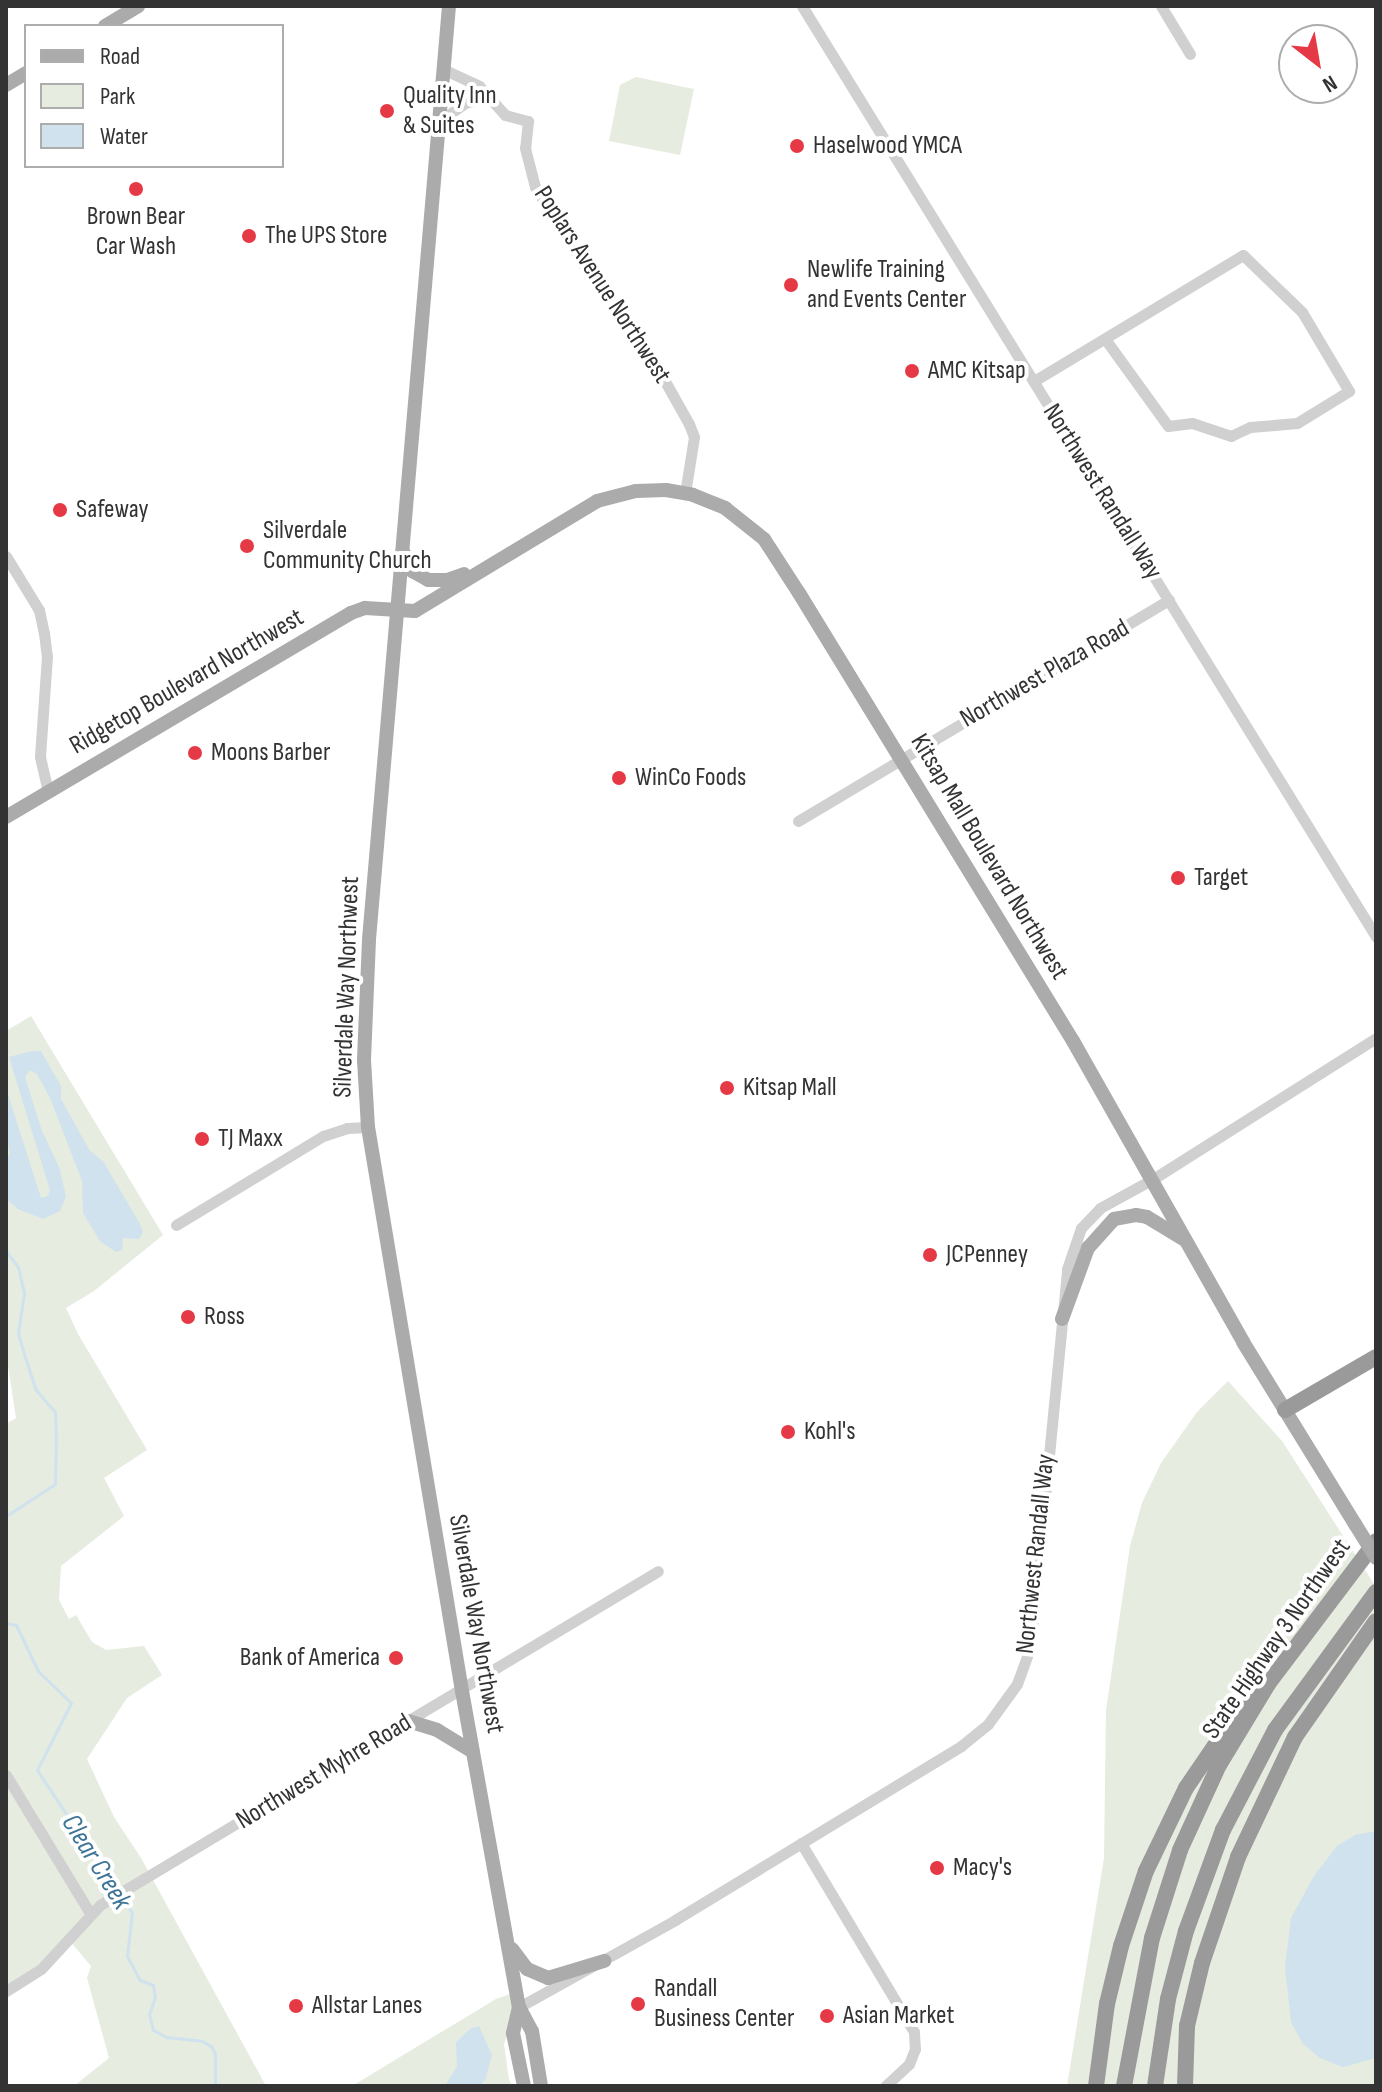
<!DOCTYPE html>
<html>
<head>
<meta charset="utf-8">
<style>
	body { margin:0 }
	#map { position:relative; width:1382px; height:2092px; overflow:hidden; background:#fff; font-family:"Sofia Sans Condensed",sans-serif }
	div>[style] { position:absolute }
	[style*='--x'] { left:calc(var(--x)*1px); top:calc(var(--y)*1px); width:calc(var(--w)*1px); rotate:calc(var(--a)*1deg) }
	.green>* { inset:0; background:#e6ecdf }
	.water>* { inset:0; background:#cfe2ee }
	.stream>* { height:3px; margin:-1.5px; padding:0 1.5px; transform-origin:1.5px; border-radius:1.5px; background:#cfe2ee }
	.minor>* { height:11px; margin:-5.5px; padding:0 5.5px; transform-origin:5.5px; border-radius:5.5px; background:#d0d0d0 }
	.major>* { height:14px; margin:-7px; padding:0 7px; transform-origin:7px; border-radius:7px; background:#ababab }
	.highway>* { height:16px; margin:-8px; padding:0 8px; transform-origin:8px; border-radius:8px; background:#9a9a9a }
	.major-bridge>* { height:14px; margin:-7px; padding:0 7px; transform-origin:7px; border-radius:7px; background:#ababab }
	.dots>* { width:22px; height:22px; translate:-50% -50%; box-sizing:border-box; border:4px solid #fff; border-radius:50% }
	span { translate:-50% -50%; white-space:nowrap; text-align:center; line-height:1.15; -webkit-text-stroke:8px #fff; paint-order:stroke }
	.poi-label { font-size:26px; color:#333 }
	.left { translate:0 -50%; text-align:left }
	.right { translate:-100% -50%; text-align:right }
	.street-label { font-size:26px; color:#333 }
	.water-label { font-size:28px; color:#3f7597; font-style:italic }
	.frame { position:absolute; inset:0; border:8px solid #333; pointer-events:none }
	.legend { position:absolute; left:24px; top:24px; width:260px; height:144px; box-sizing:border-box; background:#fff; border:2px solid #adadad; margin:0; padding:10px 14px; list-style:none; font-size:24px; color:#333 }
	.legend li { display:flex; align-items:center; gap:16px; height:40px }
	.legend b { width:40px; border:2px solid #adadad }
	.north { position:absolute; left:1278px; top:24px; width:80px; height:80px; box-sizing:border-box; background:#fff; border:2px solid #adadad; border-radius:50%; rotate:149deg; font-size:22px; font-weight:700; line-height:32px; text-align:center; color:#333 }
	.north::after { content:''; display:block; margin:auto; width:28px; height:36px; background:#e63946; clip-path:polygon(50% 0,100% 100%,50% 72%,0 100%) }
</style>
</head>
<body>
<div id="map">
	<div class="green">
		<i style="clip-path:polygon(636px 77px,694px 89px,680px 155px,609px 141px,620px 85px)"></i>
		<i style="clip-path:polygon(31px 1016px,163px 1235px,94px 1291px,66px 1308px,78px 1334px,147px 1450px,104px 1478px,124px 1516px,61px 1566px,59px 1600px,69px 1619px,76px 1615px,92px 1642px,106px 1650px,144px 1646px,162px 1675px,127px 1698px,87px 1759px,114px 1817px,141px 1858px,266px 2086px,74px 2086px,109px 2058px,87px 1978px,91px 1966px,69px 1940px,6px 1991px,6px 1424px,16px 1418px,6px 1353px,6px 1031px)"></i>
		<i style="clip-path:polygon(1228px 1381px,1282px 1441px,1376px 1587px,1376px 2086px,1067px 2086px,1104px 1858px,1106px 1710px,1130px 1546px,1142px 1503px,1161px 1463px,1197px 1412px)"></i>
		<i style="clip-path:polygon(516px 1992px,519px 2007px,504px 2044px,509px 2080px,513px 2086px,352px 2086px,496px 1999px)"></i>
	</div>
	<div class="water">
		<i style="clip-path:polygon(32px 1051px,41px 1051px,61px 1086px,61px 1099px,90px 1151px,103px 1161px,140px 1224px,143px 1232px,139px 1239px,123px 1238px,122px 1250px,116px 1252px,100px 1241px,83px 1213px,82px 1181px,50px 1098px,37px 1074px,30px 1070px,25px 1077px,42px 1131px,59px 1167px,66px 1196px,60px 1211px,43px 1219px,18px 1209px,6px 1199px,6px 1160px,10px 1153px,6px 1136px,6px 1088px,41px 1198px,48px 1196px,50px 1190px,9px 1057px)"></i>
		<i style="clip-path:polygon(1376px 1831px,1376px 2058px,1343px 2067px,1320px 2058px,1303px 2044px,1291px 2022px,1285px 1967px,1291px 1918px,1314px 1876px,1337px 1846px,1355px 1835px)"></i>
		<i style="clip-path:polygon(479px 2026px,492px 2055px,486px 2078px,480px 2086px,445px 2086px,457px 2066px,456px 2042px,470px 2029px)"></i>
	</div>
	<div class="stream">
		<i style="--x:6;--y:1251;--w:20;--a:53"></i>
		<i style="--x:18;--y:1267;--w:27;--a:77"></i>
		<i style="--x:24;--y:1293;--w:40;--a:98.5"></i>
		<i style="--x:18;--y:1333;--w:25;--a:74"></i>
		<i style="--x:25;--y:1357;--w:35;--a:72"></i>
		<i style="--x:36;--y:1390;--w:29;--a:49"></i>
		<i style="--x:55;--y:1412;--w:23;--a:88"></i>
		<i style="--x:56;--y:1435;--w:49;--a:91.2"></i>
		<i style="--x:55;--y:1484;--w:59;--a:146.9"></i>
		<i style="--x:6;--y:1623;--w:10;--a:11"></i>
		<i style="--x:16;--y:1625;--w:51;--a:64.4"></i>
		<i style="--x:38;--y:1671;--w:46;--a:44.1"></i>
		<i style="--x:71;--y:1703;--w:75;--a:116.9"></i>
		<i style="--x:37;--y:1770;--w:145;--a:56.5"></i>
		<i style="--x:121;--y:1897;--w:19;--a:55"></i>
		<i style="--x:132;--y:1913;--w:43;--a:96.6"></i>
		<i style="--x:127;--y:1956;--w:27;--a:62"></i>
		<i style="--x:140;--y:1980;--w:14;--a:21"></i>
		<i style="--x:153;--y:1985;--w:12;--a:81"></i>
		<i style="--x:155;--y:1997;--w:18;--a:109"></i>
		<i style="--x:149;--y:2014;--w:16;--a:76"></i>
		<i style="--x:153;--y:2030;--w:15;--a:28"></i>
		<i style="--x:166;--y:2037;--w:36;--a:6"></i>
		<i style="--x:202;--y:2041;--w:10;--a:29"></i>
		<i style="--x:211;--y:2046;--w:9;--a:63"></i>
		<i style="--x:215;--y:2054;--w:32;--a:90"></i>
	</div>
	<div class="minor">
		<i style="--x:802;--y:6;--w:1094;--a:58.34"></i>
		<i style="--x:1161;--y:6;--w:56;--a:58.9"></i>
		<i style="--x:445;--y:70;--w:38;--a:25"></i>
		<i style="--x:479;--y:86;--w:39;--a:48"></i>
		<i style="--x:505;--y:115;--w:24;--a:15"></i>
		<i style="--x:528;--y:121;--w:27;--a:96"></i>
		<i style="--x:525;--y:148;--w:40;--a:75.6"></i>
		<i style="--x:535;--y:187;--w:106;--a:58.1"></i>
		<i style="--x:591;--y:277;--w:83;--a:51.3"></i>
		<i style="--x:643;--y:342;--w:94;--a:60.7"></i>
		<i style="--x:689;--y:424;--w:14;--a:69"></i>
		<i style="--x:694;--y:437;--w:57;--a:99.1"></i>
		<i style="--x:441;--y:120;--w:29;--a:-35"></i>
		<i style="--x:465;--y:103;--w:23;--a:-15"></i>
		<i style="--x:1034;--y:381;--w:244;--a:-31.1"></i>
		<i style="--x:1243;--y:255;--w:82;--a:44"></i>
		<i style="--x:1302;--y:312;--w:92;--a:59.3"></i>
		<i style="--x:1349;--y:391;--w:61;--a:148.4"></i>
		<i style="--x:1297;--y:423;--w:47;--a:175.1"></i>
		<i style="--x:1250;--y:427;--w:21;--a:155"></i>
		<i style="--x:1231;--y:436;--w:41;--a:-161.6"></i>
		<i style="--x:1192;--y:423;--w:24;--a:173"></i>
		<i style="--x:1168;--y:426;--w:107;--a:-125.9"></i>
		<i style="--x:6;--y:556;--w:63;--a:58.6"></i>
		<i style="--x:39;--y:610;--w:24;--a:78"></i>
		<i style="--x:44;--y:633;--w:23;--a:83"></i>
		<i style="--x:47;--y:656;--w:101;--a:94"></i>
		<i style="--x:40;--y:757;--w:35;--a:77"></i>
		<i style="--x:798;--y:821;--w:432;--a:-30.8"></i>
		<i style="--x:176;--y:1225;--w:172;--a:-31.2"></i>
		<i style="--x:323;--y:1136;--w:25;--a:-18"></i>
		<i style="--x:347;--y:1128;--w:21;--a:-3"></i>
		<i style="--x:6;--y:1775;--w:162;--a:58.7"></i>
		<i style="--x:801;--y:1843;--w:220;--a:59.1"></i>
		<i style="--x:914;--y:2032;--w:17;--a:87"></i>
		<i style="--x:915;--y:2049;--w:16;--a:112"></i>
		<i style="--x:909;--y:2064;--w:33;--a:137"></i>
		<i style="--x:6;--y:1991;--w:41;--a:-32.2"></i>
		<i style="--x:41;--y:1969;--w:87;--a:-47.3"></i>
		<i style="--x:100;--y:1905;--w:650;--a:-30.9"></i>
		<i style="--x:519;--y:2007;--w:179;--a:-29.1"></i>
		<i style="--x:675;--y:1920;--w:335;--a:-31.3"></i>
		<i style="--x:961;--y:1746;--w:35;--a:-39"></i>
		<i style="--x:988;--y:1724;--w:49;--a:-54.1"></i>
		<i style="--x:1017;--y:1684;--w:37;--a:-70"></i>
		<i style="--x:1030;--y:1649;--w:382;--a:-84.4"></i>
		<i style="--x:1067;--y:1269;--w:43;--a:-71.1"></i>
		<i style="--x:1081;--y:1228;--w:28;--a:-46"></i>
		<i style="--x:1100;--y:1208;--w:60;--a:-28.7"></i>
		<i style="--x:1153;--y:1179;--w:264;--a:-32.3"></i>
	</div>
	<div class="major">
		<i style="--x:449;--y:6;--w:937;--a:94.9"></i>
		<i style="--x:369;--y:940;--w:120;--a:92.4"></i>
		<i style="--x:364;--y:1060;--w:67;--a:86.6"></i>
		<i style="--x:368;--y:1127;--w:572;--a:80.54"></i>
		<i style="--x:462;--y:1691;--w:321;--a:79.8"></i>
		<i style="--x:519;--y:2007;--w:27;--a:62"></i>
		<i style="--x:532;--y:2031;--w:56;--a:80.7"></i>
		<i style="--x:105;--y:26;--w:39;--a:-31"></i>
		<i style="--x:6;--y:85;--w:23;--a:-31"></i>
		<i style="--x:404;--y:553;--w:20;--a:66"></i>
		<i style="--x:412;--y:571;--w:18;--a:29"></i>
		<i style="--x:428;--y:580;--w:19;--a:0"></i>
		<i style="--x:447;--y:580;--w:18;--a:-19"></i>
		<i style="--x:6;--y:817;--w:401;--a:-30.6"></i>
		<i style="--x:351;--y:613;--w:15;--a:-20"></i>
		<i style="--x:365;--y:608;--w:50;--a:3.4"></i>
		<i style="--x:415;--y:611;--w:213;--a:-31.1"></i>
		<i style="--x:597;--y:501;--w:40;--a:-14.4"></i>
		<i style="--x:636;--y:491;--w:30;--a:-2"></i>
		<i style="--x:666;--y:490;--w:27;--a:10"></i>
		<i style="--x:693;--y:495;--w:35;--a:22"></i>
		<i style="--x:725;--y:508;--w:50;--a:38.5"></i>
		<i style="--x:764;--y:539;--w:64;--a:57.1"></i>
		<i style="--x:799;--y:593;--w:525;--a:58.55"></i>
		<i style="--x:1073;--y:1041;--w:346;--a:60.5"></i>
		<i style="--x:1243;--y:1342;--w:214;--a:58.4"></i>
		<i style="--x:1062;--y:1319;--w:76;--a:-69.9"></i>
		<i style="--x:1088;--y:1248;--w:39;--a:-48"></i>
		<i style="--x:1114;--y:1219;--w:22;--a:-10"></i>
		<i style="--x:1136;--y:1215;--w:11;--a:10"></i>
		<i style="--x:1147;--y:1217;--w:42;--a:31.4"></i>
		<i style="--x:408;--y:1721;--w:30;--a:17"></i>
		<i style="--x:437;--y:1730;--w:42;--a:31.4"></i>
		<i style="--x:512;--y:1949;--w:25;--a:53"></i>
		<i style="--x:527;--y:1969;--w:23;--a:23"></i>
		<i style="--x:548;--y:1978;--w:59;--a:-16.9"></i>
		<i style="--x:519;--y:2007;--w:27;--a:103"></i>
		<i style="--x:513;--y:2033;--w:54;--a:78.3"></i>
	</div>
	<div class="highway">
		<i style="--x:1285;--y:1410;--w:105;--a:-30.2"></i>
		<i style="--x:1096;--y:2086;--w:83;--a:-82.4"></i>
		<i style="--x:1107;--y:2004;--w:60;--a:-76.4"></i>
		<i style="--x:1121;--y:1946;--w:79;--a:-71.6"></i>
		<i style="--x:1146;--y:1871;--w:92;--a:-64.3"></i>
		<i style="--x:1186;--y:1788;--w:130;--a:-55.7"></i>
		<i style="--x:1124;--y:2086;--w:151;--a:-79.3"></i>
		<i style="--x:1152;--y:1938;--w:92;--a:-72.3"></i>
		<i style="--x:1180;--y:1850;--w:94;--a:-65.4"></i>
		<i style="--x:1219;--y:1765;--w:95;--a:-58.8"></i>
		<i style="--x:1268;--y:1684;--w:179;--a:-52.9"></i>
		<i style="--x:1155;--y:2086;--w:88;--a:-81.5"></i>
		<i style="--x:1168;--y:1999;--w:70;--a:-75.2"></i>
		<i style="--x:1186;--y:1931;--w:108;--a:-69.9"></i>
		<i style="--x:1223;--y:1830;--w:113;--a:-62.5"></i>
		<i style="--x:1275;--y:1730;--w:171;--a:-53.8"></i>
		<i style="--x:1185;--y:2086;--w:60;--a:-88.1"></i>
		<i style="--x:1187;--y:2026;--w:65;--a:-76.6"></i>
		<i style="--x:1202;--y:1963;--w:112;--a:-71.2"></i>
		<i style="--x:1238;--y:1857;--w:133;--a:-64.6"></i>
		<i style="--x:1295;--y:1737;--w:141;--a:-55.1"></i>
	</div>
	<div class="major-bridge">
		<i style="--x:1355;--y:1524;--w:40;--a:58"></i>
	</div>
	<div class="dots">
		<i style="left:387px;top:111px;background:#e63946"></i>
		<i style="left:797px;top:146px;background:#e63946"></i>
		<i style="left:136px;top:189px;background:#e63946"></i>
		<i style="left:249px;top:236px;background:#e63946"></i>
		<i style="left:791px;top:285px;background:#e63946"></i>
		<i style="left:912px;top:371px;background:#e63946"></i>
		<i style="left:60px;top:510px;background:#e63946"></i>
		<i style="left:247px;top:546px;background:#e63946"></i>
		<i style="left:195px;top:753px;background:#e63946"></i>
		<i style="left:619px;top:778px;background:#e63946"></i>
		<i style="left:1178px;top:878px;background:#e63946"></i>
		<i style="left:727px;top:1088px;background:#e63946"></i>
		<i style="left:202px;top:1139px;background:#e63946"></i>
		<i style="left:930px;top:1255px;background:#e63946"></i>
		<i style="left:188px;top:1317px;background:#e63946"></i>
		<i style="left:788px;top:1432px;background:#e63946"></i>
		<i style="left:396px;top:1658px;background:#e63946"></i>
		<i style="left:937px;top:1868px;background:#e63946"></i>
		<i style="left:638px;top:2004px;background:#e63946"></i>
		<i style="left:296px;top:2006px;background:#e63946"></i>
		<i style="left:827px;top:2016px;background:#e63946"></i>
	</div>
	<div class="poi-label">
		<span class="left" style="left:403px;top:111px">Quality Inn<br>&amp; Suites</span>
		<span class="left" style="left:813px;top:146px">Haselwood YMCA</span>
		<span style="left:136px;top:232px">Brown Bear<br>Car Wash</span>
		<span class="left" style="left:265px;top:236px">The UPS Store</span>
		<span class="left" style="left:807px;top:285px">Newlife Training<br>and Events Center</span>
		<span class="left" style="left:928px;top:371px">AMC Kitsap</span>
		<span class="left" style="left:76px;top:510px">Safeway</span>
		<span class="left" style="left:263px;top:546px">Silverdale<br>Community Church</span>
		<span class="left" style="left:211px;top:753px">Moons Barber</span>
		<span class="left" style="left:635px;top:778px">WinCo Foods</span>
		<span class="left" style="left:1194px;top:878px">Target</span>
		<span class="left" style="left:743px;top:1088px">Kitsap Mall</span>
		<span class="left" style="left:218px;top:1139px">TJ Maxx</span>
		<span class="left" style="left:946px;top:1255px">JCPenney</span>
		<span class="left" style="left:204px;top:1317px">Ross</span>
		<span class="left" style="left:804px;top:1432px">Kohl's</span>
		<span class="right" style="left:380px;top:1658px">Bank of America</span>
		<span class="left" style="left:953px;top:1868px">Macy's</span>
		<span class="left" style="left:654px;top:2004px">Randall<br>Business Center</span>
		<span class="left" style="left:312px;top:2006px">Allstar Lanes</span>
		<span class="left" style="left:843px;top:2016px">Asian Market</span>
	</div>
	<div class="street-label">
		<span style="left:602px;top:285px;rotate:57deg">Poplars Avenue Northwest</span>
		<span style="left:1102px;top:492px;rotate:58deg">Northwest Randall Way</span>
		<span style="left:1045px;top:674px;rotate:-30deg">Northwest Plaza Road</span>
		<span style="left:187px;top:682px;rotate:-30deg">Ridgetop Boulevard Northwest</span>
		<span style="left:989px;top:857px;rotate:59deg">Kitsap Mall Boulevard Northwest</span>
		<span style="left:347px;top:987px;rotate:-88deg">Silverdale Way Northwest</span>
		<span style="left:1036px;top:1554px;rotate:-84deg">Northwest Randall Way</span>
		<span style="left:476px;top:1624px;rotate:80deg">Silverdale Way Northwest</span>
		<span style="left:1277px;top:1639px;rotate:-55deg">State Highway 3 Northwest</span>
		<span style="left:324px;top:1772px;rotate:-31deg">Northwest Myhre Road</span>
	</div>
	<div class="water-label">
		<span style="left:96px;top:1862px;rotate:58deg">Clear Creek</span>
	</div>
	<div class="frame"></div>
	<ul class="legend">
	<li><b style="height:10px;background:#ababab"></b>Road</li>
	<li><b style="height:22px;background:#e6ecdf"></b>Park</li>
	<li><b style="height:22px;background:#cfe2ee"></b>Water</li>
	</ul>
	<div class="north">N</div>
</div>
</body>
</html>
